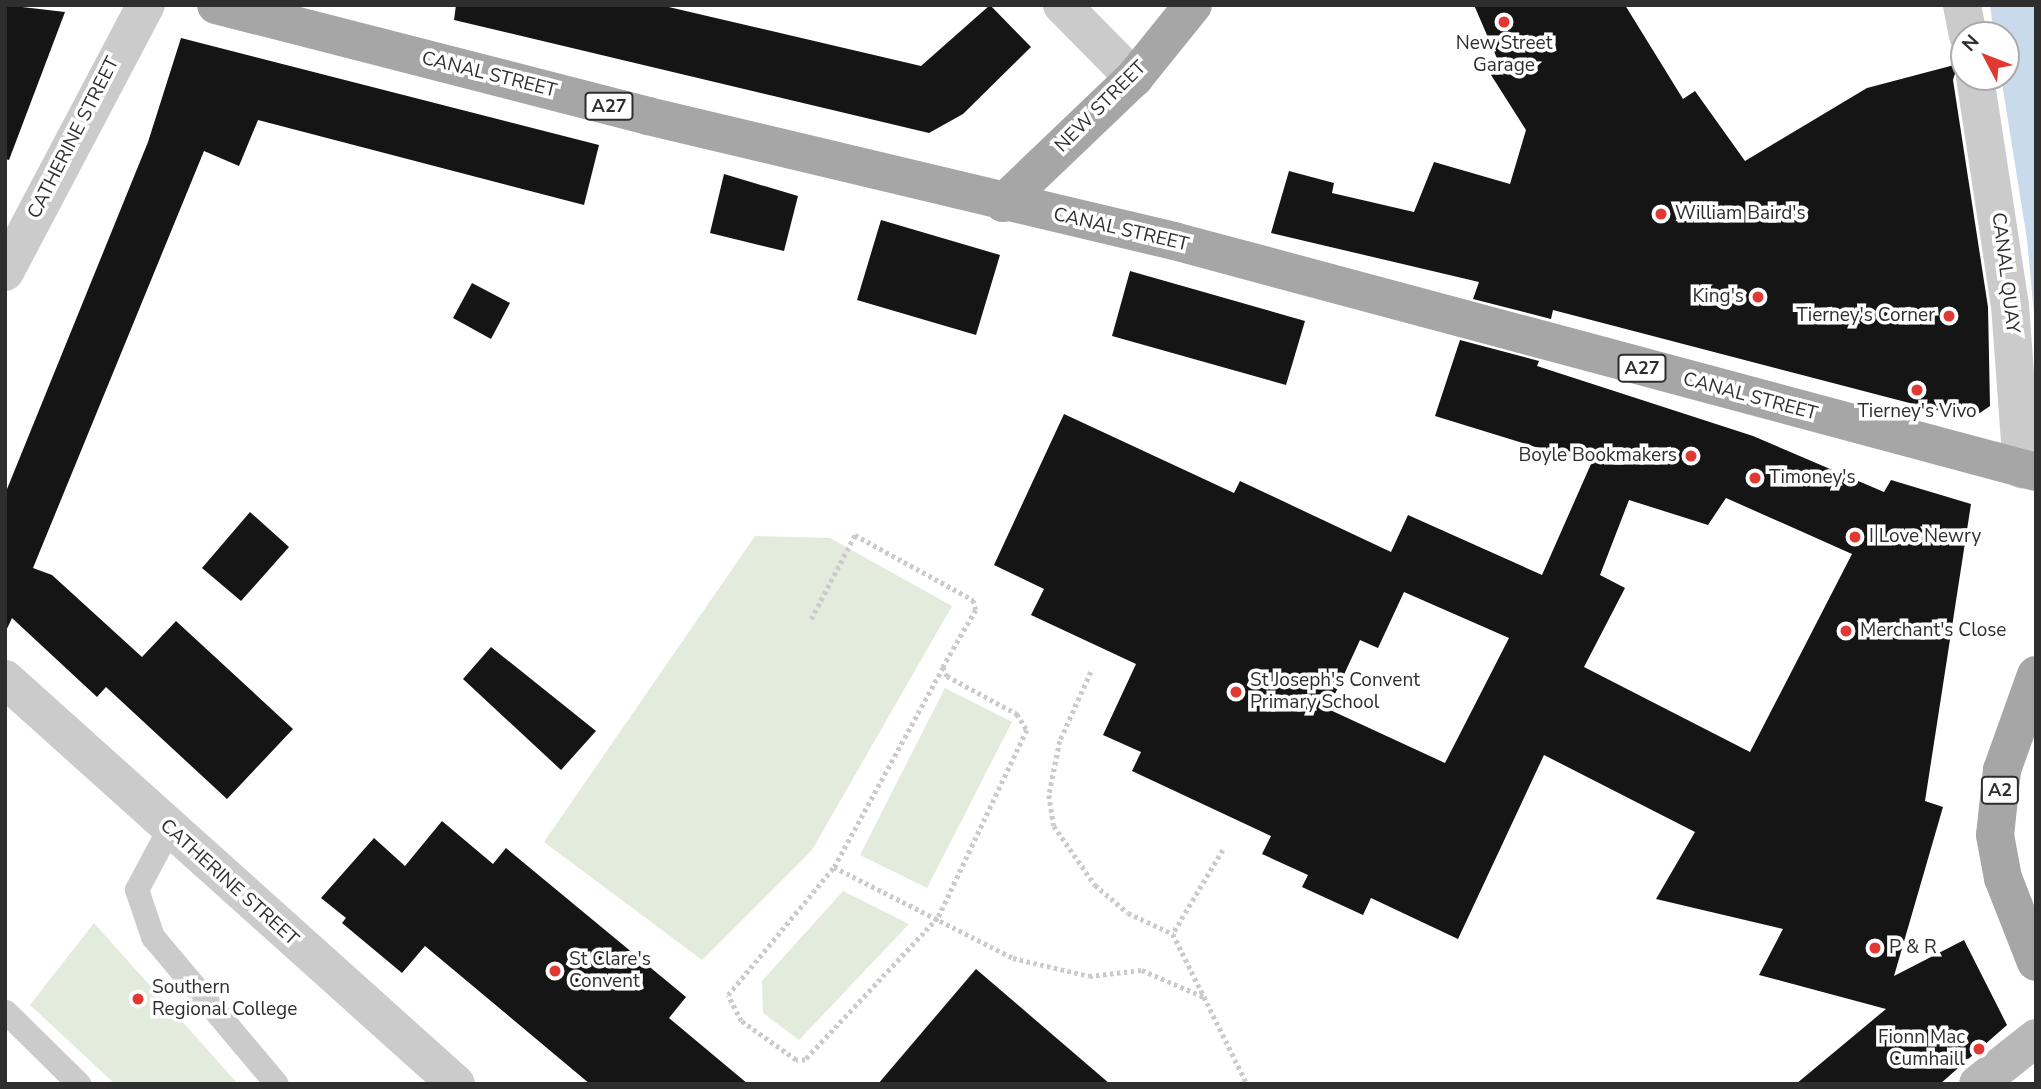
<!DOCTYPE html>
<html>
<head>
<meta charset="utf-8">
<style>
	body { margin:0 }
	#map { position:relative; width:2041px; height:1089px; overflow:hidden; background:#fff; font-family:"Nunito Sans",sans-serif }
	div>[style] { position:absolute }
	[style*='--x'] { left:calc(var(--x)*1px); top:calc(var(--y)*1px); width:calc(var(--w)*1px); rotate:calc(var(--a)*1deg) }
	.green>* { inset:0; background:#e3ebdc }
	.water>* { inset:0; background:#c8daeb }
	.building>* { inset:0; background:#151515 }
	.path>* { height:4.5px; margin-top:-2.25px; transform-origin:0; background:repeating-linear-gradient(90deg,#cbcbcb 0 3.5px,transparent 0 7px) }
	.lane>* { height:24px; margin:-12px; padding:0 12px; transform-origin:12px; border-radius:12px; background:#cbcbcb }
	.street>* { height:38px; margin:-19px; padding:0 19px; transform-origin:19px; border-radius:19px; background:#cbcbcb }
	.secondary>* { height:38px; margin:-19px; padding:0 19px; transform-origin:19px; border-radius:19px; background:#b8b8b8 }
	.primary>* { height:38px; margin:-19px; padding:0 19px; transform-origin:19px; border-radius:19px; background:#a6a6a6 }
	.dots>* { width:19px; height:19px; translate:-50% -50%; box-sizing:border-box; border:4px solid #fff; border-radius:50% }
	span { translate:-50% -50%; white-space:nowrap; text-align:center; line-height:1.15; -webkit-text-stroke:7px #fff; paint-order:stroke }
	.shield-label span { padding:2px 5px; background:#fff; border:2px solid; border-radius:5px; -webkit-text-stroke-width:0 }
	.shield-label { font-size:18px; color:#2e2e2e; font-weight:700 }
	.poi-label { font-size:19px; color:#2e2e2e }
	.left { translate:0 -50%; text-align:left }
	.right { translate:-100% -50%; text-align:right }
	.street-label { font-size:19px; color:#2e2e2e }
	.frame { position:absolute; inset:0; border:7px solid #2e2e2e; pointer-events:none }
	.north { position:absolute; left:1950px; top:21px; width:70px; height:70px; box-sizing:border-box; background:#fff; border:2px solid #ababab; border-radius:50%; rotate:312deg; font-size:19px; font-weight:700; line-height:28px; text-align:center; color:#2e2e2e }
	.north::after { content:''; display:block; margin:auto; width:24px; height:32px; background:#e23833; clip-path:polygon(50% 0,100% 100%,50% 72%,0 100%) }
</style>
</head>
<body>
<div id="map">
	<div class="green">
		<i style="clip-path:polygon(755px 536px,830px 538px,952px 606px,812px 850px,702px 960px,544px 842px)"></i>
		<i style="clip-path:polygon(945px 688px,1012px 722px,927px 888px,860px 855px)"></i>
		<i style="clip-path:polygon(843px 891px,909px 924px,799px 1040px,763px 1013px,762px 981px)"></i>
		<i style="clip-path:polygon(94px 923px,238px 1084px,115px 1084px,30px 1005px)"></i>
	</div>
	<div class="water">
		<i style="clip-path:polygon(1990px 5px,2036px 5px,2036px 336px,2027px 239px,2001px 77px,2006px 77px,2006px 35px,1994px 35px)"></i>
	</div>
	<div class="building">
		<i style="clip-path:polygon(5px 5px,65px 12px,9px 160px,5px 159px)"></i>
		<i style="clip-path:polygon(456px 5px,660px 5px,921px 66px,990px 5px,1031px 47px,963px 114px,929px 133px,454px 20px)"></i>
		<i style="clip-path:polygon(1474px 5px,1625px 5px,1683px 99px,1695px 91px,1745px 161px,1867px 88px,1958px 64px,1953px 80px,1988px 307px,1990px 406px,1971px 419px,1553px 310px,1551px 319px,1473px 299px,1479px 282px,1271px 233px,1289px 171px,1334px 183px,1332px 193px,1414px 212px,1434px 162px,1510px 184px,1526px 130px,1491px 75px,1502px 70px)"></i>
		<i style="clip-path:polygon(181px 38px,599px 145px,584px 205px,258px 120px,239px 166px,204px 151px,33px 568px,52px 575px,142px 657px,176px 621px,293px 729px,227px 799px,106px 687px,97px 697px,12px 618px,5px 633px,5px 494px,148px 142px)"></i>
		<i style="clip-path:polygon(724px 174px,798px 196px,784px 251px,710px 233px)"></i>
		<i style="clip-path:polygon(881px 220px,1000px 255px,976px 335px,857px 300px)"></i>
		<i style="clip-path:polygon(1130px 271px,1305px 321px,1286px 385px,1112px 336px)"></i>
		<i style="clip-path:polygon(472px 283px,510px 303px,491px 339px,453px 318px)"></i>
		<i style="clip-path:polygon(evenodd,1460px 340px,1539px 361px,1537px 366px,1753px 436px,1884px 492px,1891px 480px,1971px 504px,1925px 801px,1943px 807px,1894px 976px,1964px 940px,2007px 1025px,1940px 1084px,1796px 1084px,1886px 1009px,1759px 975px,1783px 929px,1656px 899px,1695px 832px,1544px 755px,1458px 939px,1371px 898px,1363px 915px,1302px 887px,1308px 875px,1262px 854px,1271px 836px,1132px 771px,1141px 752px,1103px 735px,1136px 664px,1031px 615px,1044px 589px,994px 565px,1064px 414px,1234px 493px,1240px 481px,1391px 552px,1408px 515px,1542px 575px,1591px 464px,1435px 416px,1460px 340px,1726px 498px,1852px 554px,1750px 752px,1584px 667px,1625px 588px,1600px 575px,1629px 500px,1708px 525px,1726px 498px,1460px 340px,1404px 592px,1509px 638px,1445px 763px,1328px 709px,1360px 640px,1378px 648px,1404px 592px)"></i>
		<i style="clip-path:polygon(250px 512px,289px 547px,241px 601px,202px 568px)"></i>
		<i style="clip-path:polygon(491px 647px,596px 731px,561px 770px,463px 679px)"></i>
		<i style="clip-path:polygon(442px 821px,493px 864px,506px 848px,686px 997px,669px 1018px,748px 1084px,590px 1084px,425px 946px,402px 973px,342px 923px,346px 918px,321px 898px,374px 838px,405px 866px)"></i>
		<i style="clip-path:polygon(976px 969px,1110px 1084px,878px 1084px)"></i>
	</div>
	<div class="path">
		<i style="--x:811;--y:619;--w:95;--a:-62.4"></i>
		<i style="--x:855;--y:535;--w:135;--a:28.8"></i>
		<i style="--x:973;--y:600;--w:10;--a:73"></i>
		<i style="--x:976;--y:610;--w:66;--a:120.1"></i>
		<i style="--x:943;--y:667;--w:10;--a:66"></i>
		<i style="--x:947;--y:676;--w:80;--a:28.5"></i>
		<i style="--x:1017;--y:714;--w:19;--a:58"></i>
		<i style="--x:1027;--y:730;--w:208;--a:115.3"></i>
		<i style="--x:938;--y:918;--w:195;--a:133.1"></i>
		<i style="--x:805;--y:1060;--w:9;--a:180"></i>
		<i style="--x:796;--y:1060;--w:67;--a:-144.7"></i>
		<i style="--x:741;--y:1021;--w:29;--a:-117"></i>
		<i style="--x:728;--y:995;--w:166;--a:-50.4"></i>
		<i style="--x:834;--y:867;--w:228;--a:-61.4"></i>
		<i style="--x:1091;--y:672;--w:76;--a:114.2"></i>
		<i style="--x:1060;--y:741;--w:55;--a:101.5"></i>
		<i style="--x:1049;--y:795;--w:31;--a:81"></i>
		<i style="--x:1054;--y:826;--w:72;--a:55.2"></i>
		<i style="--x:1095;--y:885;--w:43;--a:40.3"></i>
		<i style="--x:1128;--y:913;--w:50;--a:25"></i>
		<i style="--x:1223;--y:850;--w:98;--a:120.8"></i>
		<i style="--x:1173;--y:934;--w:167;--a:63.7"></i>
		<i style="--x:834;--y:867;--w:201;--a:26.9"></i>
		<i style="--x:1013;--y:958;--w:78;--a:13.3"></i>
		<i style="--x:1089;--y:976;--w:53;--a:-6.5"></i>
		<i style="--x:1142;--y:970;--w:68;--a:23.5"></i>
	</div>
	<div class="lane">
		<i style="--x:169;--y:830;--w:68;--a:118.1"></i>
		<i style="--x:137;--y:890;--w:50;--a:71.2"></i>
		<i style="--x:153;--y:937;--w:192;--a:49.9"></i>
		<i style="--x:6;--y:1012;--w:103;--a:44.6"></i>
	</div>
	<div class="street">
		<i style="--x:1062;--y:5;--w:103;--a:45.4"></i>
		<i style="--x:1962;--y:5;--w:31;--a:79"></i>
		<i style="--x:1975;--y:77;--w:231;--a:81.3"></i>
		<i style="--x:2010;--y:305;--w:165;--a:85.8"></i>
		<i style="--x:5;--y:272;--w:302;--a:-62.2"></i>
		<i style="--x:5;--y:679;--w:606;--a:41.92"></i>
	</div>
	<div class="secondary">
		<i style="--x:1978;--y:1084;--w:74;--a:-38.4"></i>
	</div>
	<div class="primary">
		<i style="--x:216;--y:5;--w:446;--a:14.4"></i>
		<i style="--x:648;--y:116;--w:541;--a:13.37"></i>
		<i style="--x:1174;--y:241;--w:892;--a:15"></i>
		<i style="--x:1003;--y:203;--w:181;--a:-43.7"></i>
		<i style="--x:1134;--y:78;--w:94;--a:-51.1"></i>
		<i style="--x:2036;--y:675;--w:101;--a:109.7"></i>
		<i style="--x:2002;--y:770;--w:65;--a:96.1"></i>
		<i style="--x:1995;--y:835;--w:44;--a:79.5"></i>
		<i style="--x:2003;--y:878;--w:90;--a:68.6"></i>
	</div>
	<div class="dots">
		<i style="left:1504px;top:22px;background:#e23833"></i>
		<i style="left:1661px;top:214px;background:#e23833"></i>
		<i style="left:1758px;top:297px;background:#e23833"></i>
		<i style="left:1949px;top:316px;background:#e23833"></i>
		<i style="left:1917px;top:390px;background:#e23833"></i>
		<i style="left:1691px;top:456px;background:#e23833"></i>
		<i style="left:1755px;top:478px;background:#e23833"></i>
		<i style="left:1855px;top:537px;background:#e23833"></i>
		<i style="left:1846px;top:631px;background:#e23833"></i>
		<i style="left:1236px;top:692px;background:#e23833"></i>
		<i style="left:1875px;top:948px;background:#e23833"></i>
		<i style="left:555px;top:971px;background:#e23833"></i>
		<i style="left:138px;top:999px;background:#e23833"></i>
		<i style="left:1979px;top:1049px;background:#e23833"></i>
	</div>
	<div class="shield-label">
		<span style="left:609px;top:106px">A27</span>
		<span style="left:1642px;top:368px">A27</span>
		<span style="left:2000px;top:790px">A2</span>
	</div>
	<div class="poi-label">
		<span style="left:1504px;top:55px">New Street<br>Garage</span>
		<span class="left" style="left:1675px;top:214px">William Baird's</span>
		<span class="right" style="left:1744px;top:297px">King's</span>
		<span class="right" style="left:1935px;top:316px">Tierney's Corner</span>
		<span style="left:1917px;top:412px">Tierney's Vivo</span>
		<span class="right" style="left:1677px;top:456px">Boyle Bookmakers</span>
		<span class="left" style="left:1769px;top:478px">Timoney's</span>
		<span class="left" style="left:1869px;top:537px">I Love Newry</span>
		<span class="left" style="left:1860px;top:631px">Merchant's Close</span>
		<span class="left" style="left:1250px;top:692px">St Joseph's Convent<br>Primary School</span>
		<span class="left" style="left:1889px;top:948px">P &amp; R</span>
		<span class="left" style="left:569px;top:971px">St Clare's<br>Convent</span>
		<span class="left" style="left:152px;top:999px">Southern<br>Regional College</span>
		<span class="right" style="left:1965px;top:1049px">Fionn Mac<br>Cumhaill</span>
	</div>
	<div class="street-label">
		<span style="left:489px;top:75px;rotate:14deg">CANAL STREET</span>
		<span style="left:1101px;top:107px;rotate:-45deg">NEW STREET</span>
		<span style="left:74px;top:138px;rotate:-63deg">CATHERINE STREET</span>
		<span style="left:1121px;top:230px;rotate:13deg">CANAL STREET</span>
		<span style="left:2005px;top:273px;rotate:83deg">CANAL QUAY</span>
		<span style="left:1750px;top:397px;rotate:15deg">CANAL STREET</span>
		<span style="left:229px;top:883px;rotate:42deg">CATHERINE STREET</span>
	</div>
	<div class="frame"></div>
	<div class="north">N</div>
</div>
</body>
</html>
